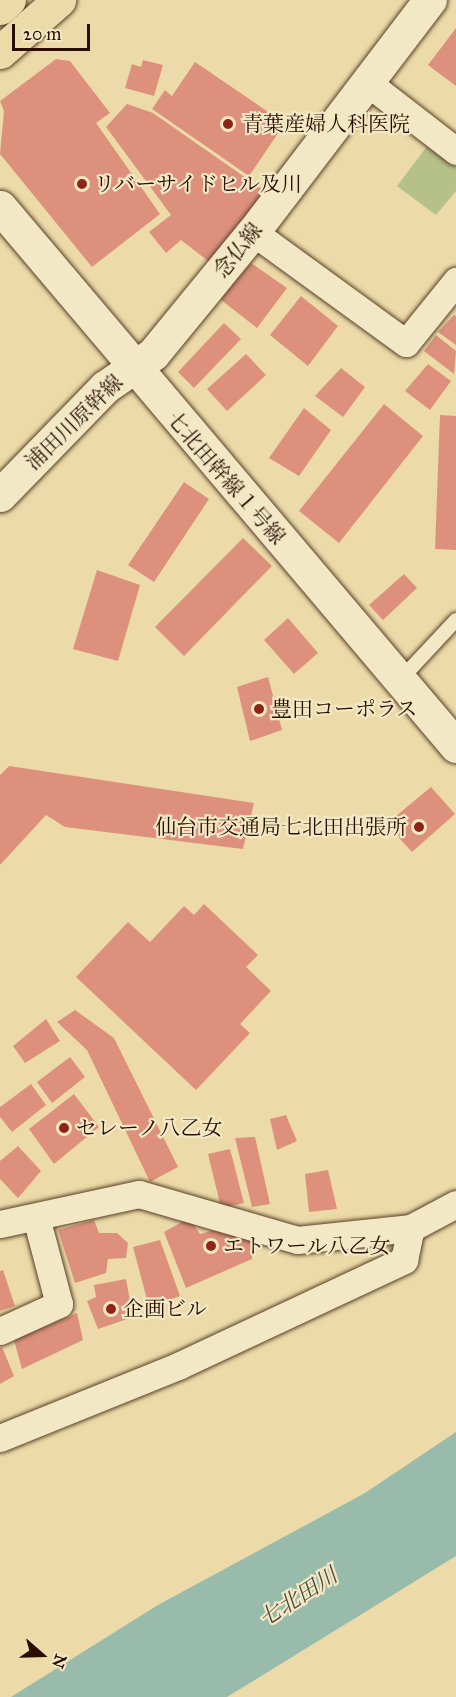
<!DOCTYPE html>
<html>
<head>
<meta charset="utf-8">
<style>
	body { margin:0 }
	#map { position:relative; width:456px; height:1697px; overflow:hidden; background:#ecdba8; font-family:"IM FELL Great Primer","Noto Serif JP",serif }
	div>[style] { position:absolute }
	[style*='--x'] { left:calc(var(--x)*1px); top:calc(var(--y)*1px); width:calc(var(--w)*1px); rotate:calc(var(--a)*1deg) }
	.green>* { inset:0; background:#b6c189 }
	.water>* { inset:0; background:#99bbac }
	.building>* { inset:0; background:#dd917d }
	.roads { filter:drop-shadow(0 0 2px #5a402a) drop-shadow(0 0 2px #5a402a) }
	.service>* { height:14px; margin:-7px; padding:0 7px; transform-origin:7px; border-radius:7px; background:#f3e8c6 }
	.minor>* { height:27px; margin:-13.5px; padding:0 13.5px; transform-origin:13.5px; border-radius:13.5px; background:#f3e8c6 }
	.tertiary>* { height:33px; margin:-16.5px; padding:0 16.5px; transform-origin:16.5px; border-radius:16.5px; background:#f3e8c6 }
	.primary>* { height:33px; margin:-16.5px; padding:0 16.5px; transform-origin:16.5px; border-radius:16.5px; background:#ecdba8 }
	.dots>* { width:16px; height:16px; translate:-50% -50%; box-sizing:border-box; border:3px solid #f3e8c6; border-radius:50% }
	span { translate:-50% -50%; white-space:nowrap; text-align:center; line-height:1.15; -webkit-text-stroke:4.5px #f3e8c6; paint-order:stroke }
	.poi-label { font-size:21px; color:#290d00 }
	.left { translate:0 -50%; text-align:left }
	.right { translate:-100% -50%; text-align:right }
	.street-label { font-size:21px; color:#290d00 }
	.water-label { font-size:22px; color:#504a3c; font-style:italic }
	.north { position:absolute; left:12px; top:1625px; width:60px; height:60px; -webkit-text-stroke:4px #f3e8c6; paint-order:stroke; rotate:110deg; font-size:16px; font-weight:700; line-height:24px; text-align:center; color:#290d00 }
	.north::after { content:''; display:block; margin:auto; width:21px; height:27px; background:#290d00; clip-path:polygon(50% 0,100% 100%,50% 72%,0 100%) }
	.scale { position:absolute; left:12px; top:24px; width:78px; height:27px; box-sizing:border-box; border:3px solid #290d00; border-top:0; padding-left:8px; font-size:18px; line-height:21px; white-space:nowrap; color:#290d00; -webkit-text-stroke:4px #f3e8c6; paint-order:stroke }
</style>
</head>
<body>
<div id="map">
	<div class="green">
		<i style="clip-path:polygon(428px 145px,456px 167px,456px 191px,436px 215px,397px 186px)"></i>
	</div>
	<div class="water">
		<i style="clip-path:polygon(456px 1432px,456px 1556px,227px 1697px,11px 1697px,158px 1605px,365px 1493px)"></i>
	</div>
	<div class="building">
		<i style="clip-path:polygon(456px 28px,456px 86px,428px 65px)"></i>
		<i style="clip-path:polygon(56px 59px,70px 61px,110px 113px,96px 123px,160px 214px,92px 267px,0 154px,4px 111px,0 101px)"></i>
		<i style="clip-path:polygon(143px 60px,163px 65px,154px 96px,125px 88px,132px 64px,141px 67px)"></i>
		<i style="clip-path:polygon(195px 62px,280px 120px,276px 125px,281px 129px,249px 176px,152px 109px,165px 90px,172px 96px)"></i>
		<i style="clip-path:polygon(127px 104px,153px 113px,266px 192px,212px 264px,181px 240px,166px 253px,149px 232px,171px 215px,106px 127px)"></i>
		<i style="clip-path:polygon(251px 263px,287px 288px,257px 328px,220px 299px)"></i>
		<i style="clip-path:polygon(301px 296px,338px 326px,308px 366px,270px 335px)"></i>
		<i style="clip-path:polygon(454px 315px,456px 316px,456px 345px,438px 332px)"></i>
		<i style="clip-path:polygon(224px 323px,241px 339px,194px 388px,178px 372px)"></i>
		<i style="clip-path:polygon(436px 335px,456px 351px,454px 374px,424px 351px)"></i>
		<i style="clip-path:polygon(246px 354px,266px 375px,227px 411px,207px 389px)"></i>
		<i style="clip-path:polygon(428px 364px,451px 381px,430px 410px,405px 391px)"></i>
		<i style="clip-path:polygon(341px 368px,365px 387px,343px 417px,315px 396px)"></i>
		<i style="clip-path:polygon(384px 404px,423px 436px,339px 543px,299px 511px)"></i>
		<i style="clip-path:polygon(304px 408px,331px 430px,299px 476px,269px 458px)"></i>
		<i style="clip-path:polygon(440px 415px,456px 416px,456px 550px,435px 549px)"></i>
		<i style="clip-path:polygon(184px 482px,209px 499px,154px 582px,128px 565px)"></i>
		<i style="clip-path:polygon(243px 538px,272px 566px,184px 656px,155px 627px)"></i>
		<i style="clip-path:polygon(97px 570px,140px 585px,118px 661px,73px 649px)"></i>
		<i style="clip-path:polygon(404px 574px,417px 588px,383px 620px,369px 605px)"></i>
		<i style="clip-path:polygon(288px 618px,318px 653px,294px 674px,264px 640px)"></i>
		<i style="clip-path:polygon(268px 677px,282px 730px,250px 741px,237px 687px)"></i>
		<i style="clip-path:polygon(9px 766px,254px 803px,243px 849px,65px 827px,46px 815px,0 865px,0 775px)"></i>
		<i style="clip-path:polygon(431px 787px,455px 814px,412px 852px,399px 838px,396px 816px)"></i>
		<i style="clip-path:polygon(204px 904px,258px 955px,246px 967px,271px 991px,240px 1024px,250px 1033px,196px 1090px,76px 977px,128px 922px,150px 942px,184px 906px,194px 915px)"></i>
		<i style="clip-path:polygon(75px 1010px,114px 1038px,178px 1167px,150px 1182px,87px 1050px,57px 1022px)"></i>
		<i style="clip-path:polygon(46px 1019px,60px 1041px,25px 1063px,13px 1046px)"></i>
		<i style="clip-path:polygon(70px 1057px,85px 1077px,52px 1103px,37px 1082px)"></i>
		<i style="clip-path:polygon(31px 1084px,46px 1105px,12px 1132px,0 1117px,0 1107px)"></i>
		<i style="clip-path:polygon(74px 1094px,99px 1127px,54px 1164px,29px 1129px)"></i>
		<i style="clip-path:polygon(286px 1115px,297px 1141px,277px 1150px,270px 1119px)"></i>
		<i style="clip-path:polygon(255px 1137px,270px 1204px,252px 1207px,235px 1138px)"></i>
		<i style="clip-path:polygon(18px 1146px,41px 1171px,18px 1198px,0 1179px,0 1161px)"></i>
		<i style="clip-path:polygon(230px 1149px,244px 1203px,221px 1208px,208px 1154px)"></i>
		<i style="clip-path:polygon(328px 1170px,337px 1209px,309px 1212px,305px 1174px)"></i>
		<i style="clip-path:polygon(189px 1218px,200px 1234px,225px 1227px,252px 1234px,252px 1259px,186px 1288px,164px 1232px)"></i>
		<i style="clip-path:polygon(94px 1220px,99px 1233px,117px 1233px,128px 1243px,126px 1258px,108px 1259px,106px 1273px,75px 1283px,58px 1230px)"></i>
		<i style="clip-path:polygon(160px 1240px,180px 1296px,149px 1307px,133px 1247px)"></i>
		<i style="clip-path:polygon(3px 1270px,15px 1306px,0 1311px,0 1271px)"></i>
		<i style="clip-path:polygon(126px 1279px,133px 1317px,98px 1329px,87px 1301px,96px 1297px,94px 1285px)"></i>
		<i style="clip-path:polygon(77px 1313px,83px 1340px,22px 1369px,14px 1340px)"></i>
		<i style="clip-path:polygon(2px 1347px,14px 1376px,0 1384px,0 1348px)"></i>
	</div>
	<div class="roads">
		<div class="service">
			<i style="--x:400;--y:680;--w:82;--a:-47"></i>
		</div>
		<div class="minor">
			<i style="--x:368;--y:83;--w:111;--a:37.7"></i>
			<i style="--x:253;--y:232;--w:189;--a:36"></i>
			<i style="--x:406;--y:343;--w:80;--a:-51.1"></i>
			<i style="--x:0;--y:1224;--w:142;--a:-12.2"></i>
			<i style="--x:139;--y:1194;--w:165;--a:16.2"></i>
			<i style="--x:297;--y:1240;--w:115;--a:-6"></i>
			<i style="--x:411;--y:1228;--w:51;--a:-28.1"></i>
			<i style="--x:0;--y:1331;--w:65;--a:-24.6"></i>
			<i style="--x:59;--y:1304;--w:90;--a:-104.8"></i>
			<i style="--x:0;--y:1438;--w:192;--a:-22"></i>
			<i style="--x:178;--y:1366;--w:250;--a:-25.1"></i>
			<i style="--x:404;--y:1260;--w:33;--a:-78"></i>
		</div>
		<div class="tertiary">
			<i style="--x:0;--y:207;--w:706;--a:49.77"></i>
			<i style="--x:0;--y:495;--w:151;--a:-45.8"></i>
			<i style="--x:105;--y:387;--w:58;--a:-34.5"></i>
			<i style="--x:153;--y:354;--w:158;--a:-50.7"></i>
			<i style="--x:253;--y:232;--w:292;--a:-52.7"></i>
		</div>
		<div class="primary">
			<i style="--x:0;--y:8;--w:12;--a:-42"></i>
			<i style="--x:0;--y:52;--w:79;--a:-41.4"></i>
		</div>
	</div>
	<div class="dots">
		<i style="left:228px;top:124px;background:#8f2418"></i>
		<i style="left:82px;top:184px;background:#8f2418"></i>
		<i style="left:259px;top:709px;background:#8f2418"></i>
		<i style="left:419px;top:827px;background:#8f2418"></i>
		<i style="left:64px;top:1128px;background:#8f2418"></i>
		<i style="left:211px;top:1246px;background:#8f2418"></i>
		<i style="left:111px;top:1309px;background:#8f2418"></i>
	</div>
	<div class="poi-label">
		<span class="left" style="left:242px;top:124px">青葉産婦人科医院</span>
		<span class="left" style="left:94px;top:184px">リバーサイドヒル及川</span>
		<span class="left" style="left:271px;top:709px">豊田コーポラス</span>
		<span class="right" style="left:407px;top:827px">仙台市交通局七北田出張所</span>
		<span class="left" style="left:76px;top:1128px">セレーノ八乙女</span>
		<span class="left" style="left:223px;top:1246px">エトワール八乙女</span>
		<span class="left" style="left:123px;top:1309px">企画ビル</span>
	</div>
	<div class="street-label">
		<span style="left:238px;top:250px;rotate:-51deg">念仏線</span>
		<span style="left:74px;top:422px;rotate:-44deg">浦田川原幹線</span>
		<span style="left:226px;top:478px;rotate:49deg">七北田幹線１号線</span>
	</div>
	<div class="water-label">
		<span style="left:298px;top:1597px;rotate:-33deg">七北田川</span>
	</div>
	<div class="north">N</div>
	<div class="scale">20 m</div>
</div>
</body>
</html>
